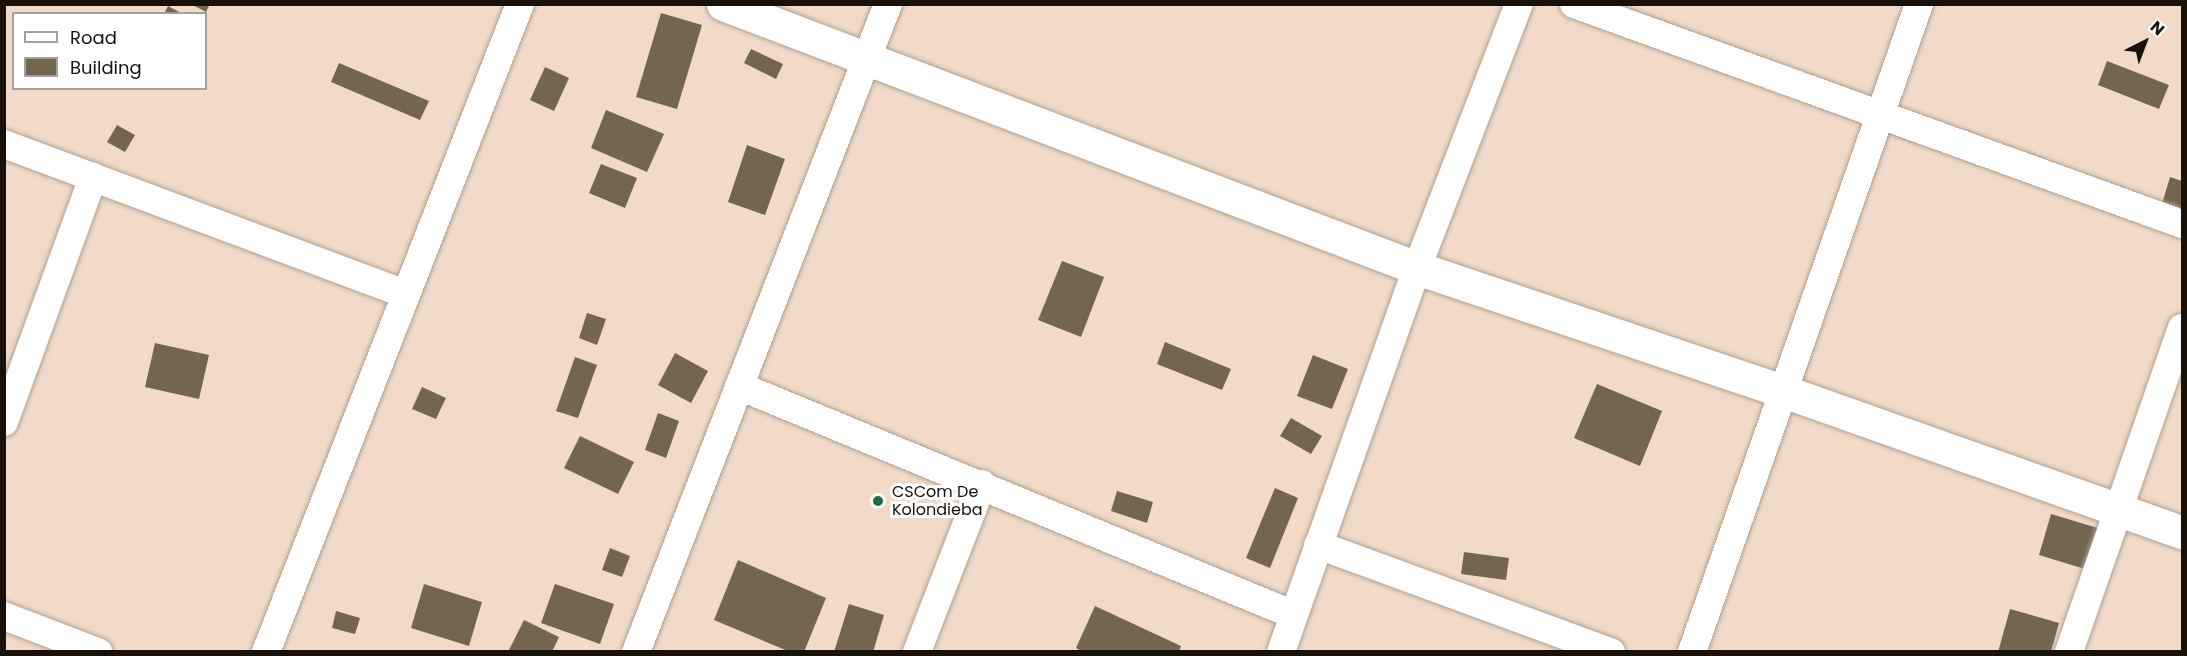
<!DOCTYPE html>
<html>
<head>
<meta charset="utf-8">
<style>
	body { margin:0 }
	#map { position:relative; width:2187px; height:656px; overflow:hidden; background:#f1dbc8; font-family:Poppins,sans-serif }
	div>[style] { position:absolute }
	[style*='--x'] { left:calc(var(--x)*1px); top:calc(var(--y)*1px); width:calc(var(--w)*1px); rotate:calc(var(--a)*1deg) }
	.building>* { inset:0; background:#726651 }
	.roads { filter:drop-shadow(0 0 2px #b39f8e) drop-shadow(0 0 2px #b39f8e) }
	.street>* { height:28px; margin:-14px; padding:0 14px; transform-origin:14px; border-radius:14px; background:#fff }
	.secondary>* { height:33px; margin:-16.5px; padding:0 16.5px; transform-origin:16.5px; border-radius:16.5px; background:#fff }
	.dots>* { width:16px; height:16px; translate:-50% -50%; box-sizing:border-box; border:3px solid #fff; border-radius:50% }
	span { translate:-50% -50%; white-space:nowrap; text-align:center; line-height:1.15; -webkit-text-stroke:6px #fff; paint-order:stroke }
	.poi-label { font-size:16px; color:#18110a }
	.left { translate:0 -50%; text-align:left }
	.frame { position:absolute; inset:0; border:6px solid #18110a; pointer-events:none }
	.legend { position:absolute; left:12px; top:12px; width:195px; height:78px; box-sizing:border-box; background:#fff; border:2px solid #a3a09d; margin:0; padding:8px 10px; list-style:none; font-size:18px; color:#18110a }
	.legend li { display:flex; align-items:center; gap:12px; height:30px }
	.legend b { width:30px; border:2px solid #a3a09d }
	.north { position:absolute; left:2115px; top:12px; width:60px; height:60px; -webkit-text-stroke:4px #fff; paint-order:stroke; rotate:42deg; font-size:16px; font-weight:700; line-height:24px; text-align:center; color:#18110a }
	.north::after { content:''; display:block; margin:auto; width:21px; height:27px; background:#18110a; clip-path:polygon(50% 0,100% 100%,50% 72%,0 100%) }
</style>
</head>
<body>
<div id="map">
	<div class="building">
		<i style="clip-path:polygon(191px 4px,210px 4px,206px 12px)"></i>
		<i style="clip-path:polygon(168px 6px,183px 14px,164px 14px)"></i>
		<i style="clip-path:polygon(661px 13px,702px 25px,677px 109px,636px 97px)"></i>
		<i style="clip-path:polygon(751px 49px,783px 64px,776px 79px,744px 63px)"></i>
		<i style="clip-path:polygon(2107px 61px,2169px 85px,2159px 109px,2098px 85px)"></i>
		<i style="clip-path:polygon(339px 63px,429px 101px,420px 120px,331px 82px)"></i>
		<i style="clip-path:polygon(545px 67px,569px 78px,554px 111px,530px 100px)"></i>
		<i style="clip-path:polygon(606px 110px,664px 134px,647px 172px,591px 148px)"></i>
		<i style="clip-path:polygon(117px 125px,135px 135px,125px 152px,107px 142px)"></i>
		<i style="clip-path:polygon(747px 145px,785px 159px,765px 215px,728px 202px)"></i>
		<i style="clip-path:polygon(601px 164px,637px 178px,625px 208px,589px 193px)"></i>
		<i style="clip-path:polygon(2170px 177px,2182px 181px,2182px 210px,2162px 204px)"></i>
		<i style="clip-path:polygon(1062px 261px,1104px 277px,1081px 337px,1038px 320px)"></i>
		<i style="clip-path:polygon(587px 313px,606px 319px,597px 345px,579px 338px)"></i>
		<i style="clip-path:polygon(1165px 342px,1231px 369px,1222px 390px,1157px 364px)"></i>
		<i style="clip-path:polygon(155px 343px,209px 355px,199px 399px,145px 387px)"></i>
		<i style="clip-path:polygon(675px 353px,708px 371px,691px 403px,658px 385px)"></i>
		<i style="clip-path:polygon(1313px 355px,1348px 369px,1332px 409px,1297px 396px)"></i>
		<i style="clip-path:polygon(575px 357px,597px 365px,578px 418px,556px 411px)"></i>
		<i style="clip-path:polygon(1597px 384px,1662px 411px,1640px 466px,1574px 438px)"></i>
		<i style="clip-path:polygon(422px 387px,446px 398px,436px 419px,412px 409px)"></i>
		<i style="clip-path:polygon(658px 413px,679px 421px,666px 458px,645px 450px)"></i>
		<i style="clip-path:polygon(1291px 418px,1322px 436px,1311px 454px,1280px 436px)"></i>
		<i style="clip-path:polygon(580px 436px,634px 462px,618px 494px,564px 468px)"></i>
		<i style="clip-path:polygon(1275px 488px,1298px 498px,1270px 568px,1246px 558px)"></i>
		<i style="clip-path:polygon(1117px 491px,1153px 502px,1147px 523px,1111px 511px)"></i>
		<i style="clip-path:polygon(2051px 514px,2101px 529px,2088px 570px,2039px 555px)"></i>
		<i style="clip-path:polygon(610px 548px,630px 556px,622px 577px,602px 570px)"></i>
		<i style="clip-path:polygon(1464px 552px,1509px 558px,1506px 580px,1461px 574px)"></i>
		<i style="clip-path:polygon(738px 560px,826px 598px,804px 652px,790px 652px,714px 620px)"></i>
		<i style="clip-path:polygon(424px 584px,482px 602px,469px 646px,411px 628px)"></i>
		<i style="clip-path:polygon(555px 584px,614px 604px,600px 644px,541px 623px)"></i>
		<i style="clip-path:polygon(849px 604px,884px 615px,873px 652px,834px 652px)"></i>
		<i style="clip-path:polygon(1095px 606px,1181px 646px,1179px 652px,1083px 652px,1076px 648px)"></i>
		<i style="clip-path:polygon(2010px 609px,2059px 623px,2051px 652px,1998px 652px)"></i>
		<i style="clip-path:polygon(336px 611px,360px 618px,355px 634px,332px 628px)"></i>
		<i style="clip-path:polygon(524px 620px,559px 637px,552px 652px,508px 652px)"></i>
	</div>
	<div class="roads">
		<div class="street">
			<i style="--x:1574;--y:4;--w:647;--a:19.89"></i>
			<i style="--x:4;--y:144;--w:429;--a:20.5"></i>
			<i style="--x:739;--y:386;--w:600;--a:22.42"></i>
			<i style="--x:4;--y:422;--w:261;--a:-70"></i>
			<i style="--x:1318;--y:545;--w:312;--a:20.1"></i>
			<i style="--x:4;--y:616;--w:101;--a:21"></i>
			<i style="--x:266;--y:652;--w:696;--a:-68.6"></i>
			<i style="--x:636;--y:652;--w:695;--a:-68.75"></i>
			<i style="--x:917;--y:652;--w:180;--a:-68.8"></i>
			<i style="--x:1281;--y:652;--w:407;--a:-70.5"></i>
			<i style="--x:1417;--y:268;--w:283;--a:-68.9"></i>
			<i style="--x:1692;--y:652;--w:687;--a:-70.69"></i>
			<i style="--x:2069;--y:652;--w:343;--a:-70.8"></i>
		</div>
		<div class="secondary">
			<i style="--x:723;--y:4;--w:743;--a:20.83"></i>
			<i style="--x:1417;--y:268;--w:386;--a:18.6"></i>
			<i style="--x:1783;--y:391;--w:423;--a:19.5"></i>
		</div>
	</div>
	<div class="dots">
		<i style="left:878px;top:501px;background:#1b7144"></i>
	</div>
	<div class="poi-label">
		<span class="left" style="left:892px;top:501px">CSCom De<br>Kolondieba</span>
	</div>
	<div class="frame"></div>
	<ul class="legend">
	<li><b style="height:8px;background:#fff"></b>Road</li>
	<li><b style="height:16px;background:#726651"></b>Building</li>
	</ul>
	<div class="north">N</div>
</div>
</body>
</html>
